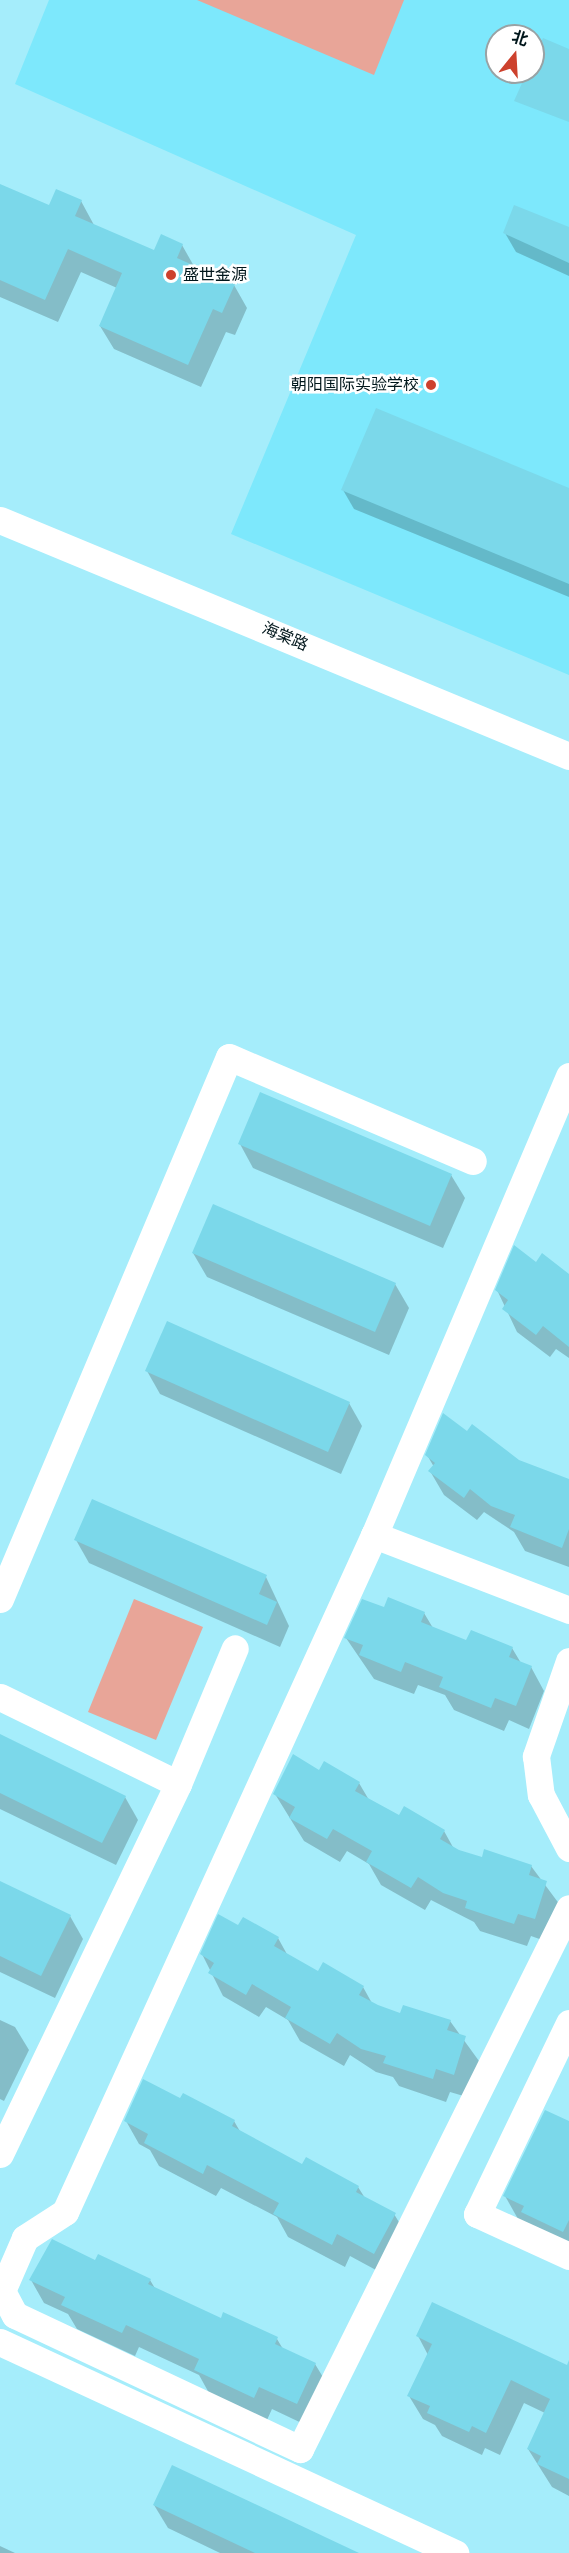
<!DOCTYPE html>
<html>
<head>
<meta charset="utf-8">
<style>
	body { margin:0 }
	#map { position:relative; width:569px; height:2553px; overflow:hidden; background:#a5edfb; font-family:Arial,"Noto Sans SC",sans-serif }
	div>[style] { position:absolute }
	[style*='--x'] { left:calc(var(--x)*1px); top:calc(var(--y)*1px); width:calc(var(--w)*1px); rotate:calc(var(--a)*1deg) }
	.built>* { inset:0; background:#7de8fc }
	.green>* { inset:0; background:#e8a598 }
	.shadow>* { inset:0; background:#0003 }
	.building>* { inset:0; background:#7bd8ea }
	.minor>* { height:27px; margin:-13.5px; padding:0 13.5px; transform-origin:13.5px; border-radius:13.5px; background:#fff }
	.dots>* { width:16px; height:16px; translate:-50% -50%; box-sizing:border-box; border:3px solid #fff; border-radius:50% }
	span { translate:-50% -50%; white-space:nowrap; text-align:center; line-height:1.15; -webkit-text-stroke:5px #fff; paint-order:stroke }
	.poi-label { font-size:16px; color:#00161b }
	.left { translate:0 -50%; text-align:left }
	.right { translate:-100% -50%; text-align:right }
	.street-label { font-size:16px; color:#00161b }
	.north { position:absolute; left:485px; top:24px; width:60px; height:60px; box-sizing:border-box; background:#fff; border:2px solid #99a2a4; border-radius:50%; rotate:18deg; font-size:16px; font-weight:700; line-height:24px; text-align:center; color:#00161b }
	.north::after { content:''; display:block; margin:auto; width:21px; height:27px; background:#cd412d; clip-path:polygon(50% 0,100% 100%,50% 72%,0 100%) }
</style>
</head>
<body>
<div id="map">
	<div class="built">
		<i style="clip-path:polygon(evenodd,49px 0,569px 0,569px 675px,231px 534px,356px 235px,15px 84px,49px 0,497px 36px,533px 36px,533px 72px,497px 72px,497px 36px)"></i>
	</div>
	<div class="green">
		<i style="clip-path:polygon(197px 0,404px 0,374px 75px)"></i>
		<i style="clip-path:polygon(134px 1599px,203px 1627px,156px 1740px,88px 1712px)"></i>
	</div>
	<div class="shadow">
		<i style="clip-path:polygon(0 185px,50px 207px,81px 201px,94px 225px,155px 252px,182px 245px,195px 268px,234px 285px,247px 308px,235px 335px,226px 332px,201px 387px,114px 349px,100px 326px,117px 288px,81px 272px,58px 322px,0 297px)"></i>
		<i style="clip-path:polygon(569px 229px,569px 276px,516px 252px,505px 233px)"></i>
		<i style="clip-path:polygon(569px 489px,569px 597px,354px 509px,343px 490px)"></i>
		<i style="clip-path:polygon(240px 1144px,451px 1175px,465px 1198px,443px 1248px,253px 1168px)"></i>
		<i style="clip-path:polygon(193px 1253px,395px 1284px,409px 1308px,389px 1355px,207px 1277px)"></i>
		<i style="clip-path:polygon(536px 1264px,569px 1276px,569px 1358px,556px 1349px,550px 1357px,517px 1332px,497px 1290px)"></i>
		<i style="clip-path:polygon(147px 1371px,349px 1403px,362px 1426px,341px 1474px,160px 1394px)"></i>
		<i style="clip-path:polygon(467px 1433px,518px 1461px,569px 1481px,569px 1567px,525px 1551px,514px 1532px,484px 1512px,477px 1520px,444px 1495px,430px 1471px,434px 1467px,427px 1455px)"></i>
		<i style="clip-path:polygon(76px 1540px,266px 1577px,289px 1626px,280px 1647px,89px 1563px)"></i>
		<i style="clip-path:polygon(385px 1609px,424px 1613px,433px 1628px,467px 1642px,512px 1648px,521px 1663px,531px 1667px,544px 1691px,529px 1729px,509px 1720px,504px 1731px,454px 1710px,445px 1695px,418px 1685px,414px 1694px,374px 1679px,346px 1638px)"></i>
		<i style="clip-path:polygon(0 1736px,125px 1797px,138px 1820px,116px 1865px,0 1809px)"></i>
		<i style="clip-path:polygon(320px 1772px,359px 1783px,369px 1800px,399px 1818px,444px 1831px,454px 1849px,483px 1859px,531px 1866px,560px 1905px,548px 1942px,531px 1936px,527px 1946px,480px 1931px,474px 1922px,431px 1900px,425px 1910px,381px 1885px,369px 1864px,347px 1851px,340px 1862px,304px 1841px,275px 1794px)"></i>
		<i style="clip-path:polygon(0 1882px,70px 1916px,83px 1939px,55px 1998px,0 1972px)"></i>
		<i style="clip-path:polygon(239px 1927px,278px 1938px,288px 1956px,318px 1973px,363px 1987px,373px 2005px,401px 2015px,450px 2021px,479px 2061px,467px 2097px,450px 2092px,446px 2102px,399px 2086px,393px 2077px,376px 2072px,350px 2055px,344px 2066px,300px 2041px,288px 2020px,266px 2007px,259px 2017px,223px 1996px,202px 1954px)"></i>
		<i style="clip-path:polygon(0 2020px,15px 2027px,29px 2050px,4px 2101px,0 2099px)"></i>
		<i style="clip-path:polygon(181px 2101px,234px 2121px,241px 2133px,303px 2166px,358px 2187px,365px 2198px,394px 2214px,408px 2237px,387px 2276px,350px 2256px,345px 2267px,288px 2237px,277px 2217px,221px 2188px,216px 2196px,159px 2166px,150px 2150px,139px 2144px,126px 2121px)"></i>
		<i style="clip-path:polygon(569px 2123px,569px 2251px,518px 2219px,505px 2196px)"></i>
		<i style="clip-path:polygon(52px 2241px,96px 2262px,150px 2280px,156px 2290px,221px 2320px,224px 2314px,277px 2339px,283px 2349px,315px 2364px,329px 2387px,310px 2427px,272px 2409px,267px 2420px,209px 2393px,199px 2375px,139px 2347px,135px 2356px,77px 2329px,68px 2314px,44px 2303px,31px 2280px)"></i>
		<i style="clip-path:polygon(418px 2336px,569px 2367px,569px 2496px,552px 2487px,528px 2449px,545px 2413px,524px 2403px,500px 2455px,485px 2448px,482px 2455px,442px 2436px,435px 2425px,423px 2419px,409px 2396px,428px 2355px)"></i>
		<i style="clip-path:polygon(154px 2505px,356px 2553px,220px 2553px,168px 2528px)"></i>
		<i style="clip-path:polygon(0 2546px,15px 2553px,0 2553px)"></i>
	</div>
	<div class="building">
		<i style="clip-path:polygon(543px 38px,569px 49px,569px 122px,514px 101px,527px 72px,533px 72px,533px 60px)"></i>
		<i style="clip-path:polygon(0 184px,49px 205px,56px 189px,82px 200px,75px 216px,154px 250px,161px 234px,183px 244px,177px 258px,235px 284px,222px 313px,213px 309px,188px 365px,99px 326px,122px 273px,68px 249px,45px 300px,0 280px)"></i>
		<i style="clip-path:polygon(514px 205px,569px 227px,569px 263px,503px 233px)"></i>
		<i style="clip-path:polygon(376px 408px,569px 488px,569px 584px,341px 490px)"></i>
		<i style="clip-path:polygon(260px 1092px,452px 1174px,430px 1226px,238px 1144px)"></i>
		<i style="clip-path:polygon(213px 1204px,396px 1283px,375px 1332px,192px 1253px)"></i>
		<i style="clip-path:polygon(514px 1245px,536px 1262px,542px 1253px,569px 1274px,569px 1347px,543px 1326px,536px 1335px,502px 1309px,508px 1300px,495px 1290px)"></i>
		<i style="clip-path:polygon(167px 1321px,350px 1402px,328px 1452px,145px 1371px)"></i>
		<i style="clip-path:polygon(443px 1413px,467px 1431px,472px 1424px,519px 1460px,569px 1479px,569px 1529px,562px 1548px,510px 1527px,515px 1515px,491px 1506px,470px 1489px,464px 1498px,428px 1471px,435px 1463px,425px 1455px)"></i>
		<i style="clip-path:polygon(92px 1499px,267px 1575px,259px 1594px,277px 1602px,267px 1625px,74px 1540px)"></i>
		<i style="clip-path:polygon(388px 1597px,425px 1612px,421px 1622px,466px 1640px,471px 1630px,513px 1647px,509px 1657px,532px 1666px,516px 1706px,495px 1698px,491px 1708px,439px 1687px,443px 1677px,405px 1662px,401px 1672px,359px 1655px,363px 1645px,344px 1638px,362px 1599px,384px 1607px)"></i>
		<i style="clip-path:polygon(0 1734px,126px 1796px,102px 1843px,0 1793px)"></i>
		<i style="clip-path:polygon(293px 1754px,319px 1770px,324px 1761px,360px 1782px,355px 1791px,399px 1815px,404px 1806px,445px 1830px,440px 1839px,459px 1850px,482px 1857px,484px 1849px,532px 1865px,529px 1875px,547px 1881px,535px 1919px,518px 1914px,514px 1924px,465px 1908px,467px 1901px,443px 1893px,418px 1877px,411px 1888px,366px 1862px,372px 1851px,333px 1829px,327px 1839px,289px 1818px,295px 1807px,273px 1794px)"></i>
		<i style="clip-path:polygon(0 1881px,71px 1915px,41px 1976px,0 1956px)"></i>
		<i style="clip-path:polygon(218px 1914px,238px 1925px,243px 1917px,279px 1937px,274px 1946px,318px 1971px,323px 1962px,364px 1986px,359px 1995px,378px 2005px,400px 2013px,403px 2005px,451px 2020px,447px 2030px,466px 2036px,454px 2075px,436px 2069px,433px 2079px,383px 2063px,386px 2056px,361px 2049px,337px 2033px,330px 2044px,285px 2018px,291px 2007px,252px 1984px,246px 1995px,208px 1973px,214px 1963px,200px 1954px)"></i>
		<i style="clip-path:polygon(143px 2079px,180px 2098px,183px 2093px,235px 2120px,232px 2126px,302px 2164px,306px 2157px,359px 2186px,356px 2192px,396px 2213px,374px 2254px,337px 2234px,332px 2245px,273px 2214px,279px 2203px,207px 2165px,203px 2174px,144px 2143px,148px 2134px,124px 2121px)"></i>
		<i style="clip-path:polygon(545px 2110px,569px 2121px,569px 2220px,563px 2232px,521px 2212px,524px 2206px,503px 2196px)"></i>
		<i style="clip-path:polygon(52px 2239px,95px 2260px,98px 2254px,151px 2279px,148px 2284px,221px 2318px,223px 2312px,278px 2337px,275px 2344px,316px 2363px,297px 2404px,259px 2387px,254px 2398px,194px 2370px,199px 2359px,126px 2325px,122px 2333px,61px 2305px,65px 2297px,29px 2280px)"></i>
		<i style="clip-path:polygon(432px 2302px,567px 2365px,569px 2360px,569px 2479px,537px 2464px,541px 2456px,527px 2449px,550px 2399px,511px 2380px,486px 2433px,472px 2426px,469px 2432px,427px 2413px,430px 2406px,407px 2396px,432px 2344px,416px 2336px)"></i>
		<i style="clip-path:polygon(172px 2465px,359px 2553px,255px 2553px,153px 2505px)"></i>
	</div>
	<div class="minor">
		<i style="--x:0;--y:520;--w:616;--a:22.53"></i>
		<i style="--x:569;--y:1076;--w:499;--a:113"></i>
		<i style="--x:374;--y:1535;--w:209;--a:21"></i>
		<i style="--x:374;--y:1535;--w:744;--a:114.53"></i>
		<i style="--x:65;--y:2212;--w:48;--a:147"></i>
		<i style="--x:25;--y:2238;--w:58;--a:113.5"></i>
		<i style="--x:2;--y:2291;--w:27;--a:62"></i>
		<i style="--x:15;--y:2315;--w:315;--a:25.2"></i>
		<i style="--x:300;--y:2449;--w:604;--a:-63.56"></i>
		<i style="--x:0;--y:1599;--w:588;--a:-67.1"></i>
		<i style="--x:229;--y:1057;--w:265;--a:23.1"></i>
		<i style="--x:569;--y:1661;--w:101;--a:109.2"></i>
		<i style="--x:536;--y:1756;--w:39;--a:83"></i>
		<i style="--x:541;--y:1795;--w:60;--a:62.2"></i>
		<i style="--x:0;--y:1697;--w:198;--a:26"></i>
		<i style="--x:178;--y:1784;--w:147;--a:-67.3"></i>
		<i style="--x:569;--y:2023;--w:212;--a:115.7"></i>
		<i style="--x:477;--y:2214;--w:101;--a:24.5"></i>
		<i style="--x:0;--y:2154;--w:411;--a:-64.3"></i>
		<i style="--x:0;--y:2342;--w:502;--a:24.88"></i>
	</div>
	<div class="dots">
		<i style="left:171px;top:275px;background:#cd412d"></i>
		<i style="left:431px;top:385px;background:#cd412d"></i>
	</div>
	<div class="poi-label">
		<span class="left" style="left:183px;top:275px">盛世金源</span>
		<span class="right" style="left:419px;top:385px">朝阳国际实验学校</span>
	</div>
	<div class="street-label">
		<span style="left:285px;top:637px;rotate:23deg">海棠路</span>
	</div>
	<div class="north">北</div>
</div>
</body>
</html>
